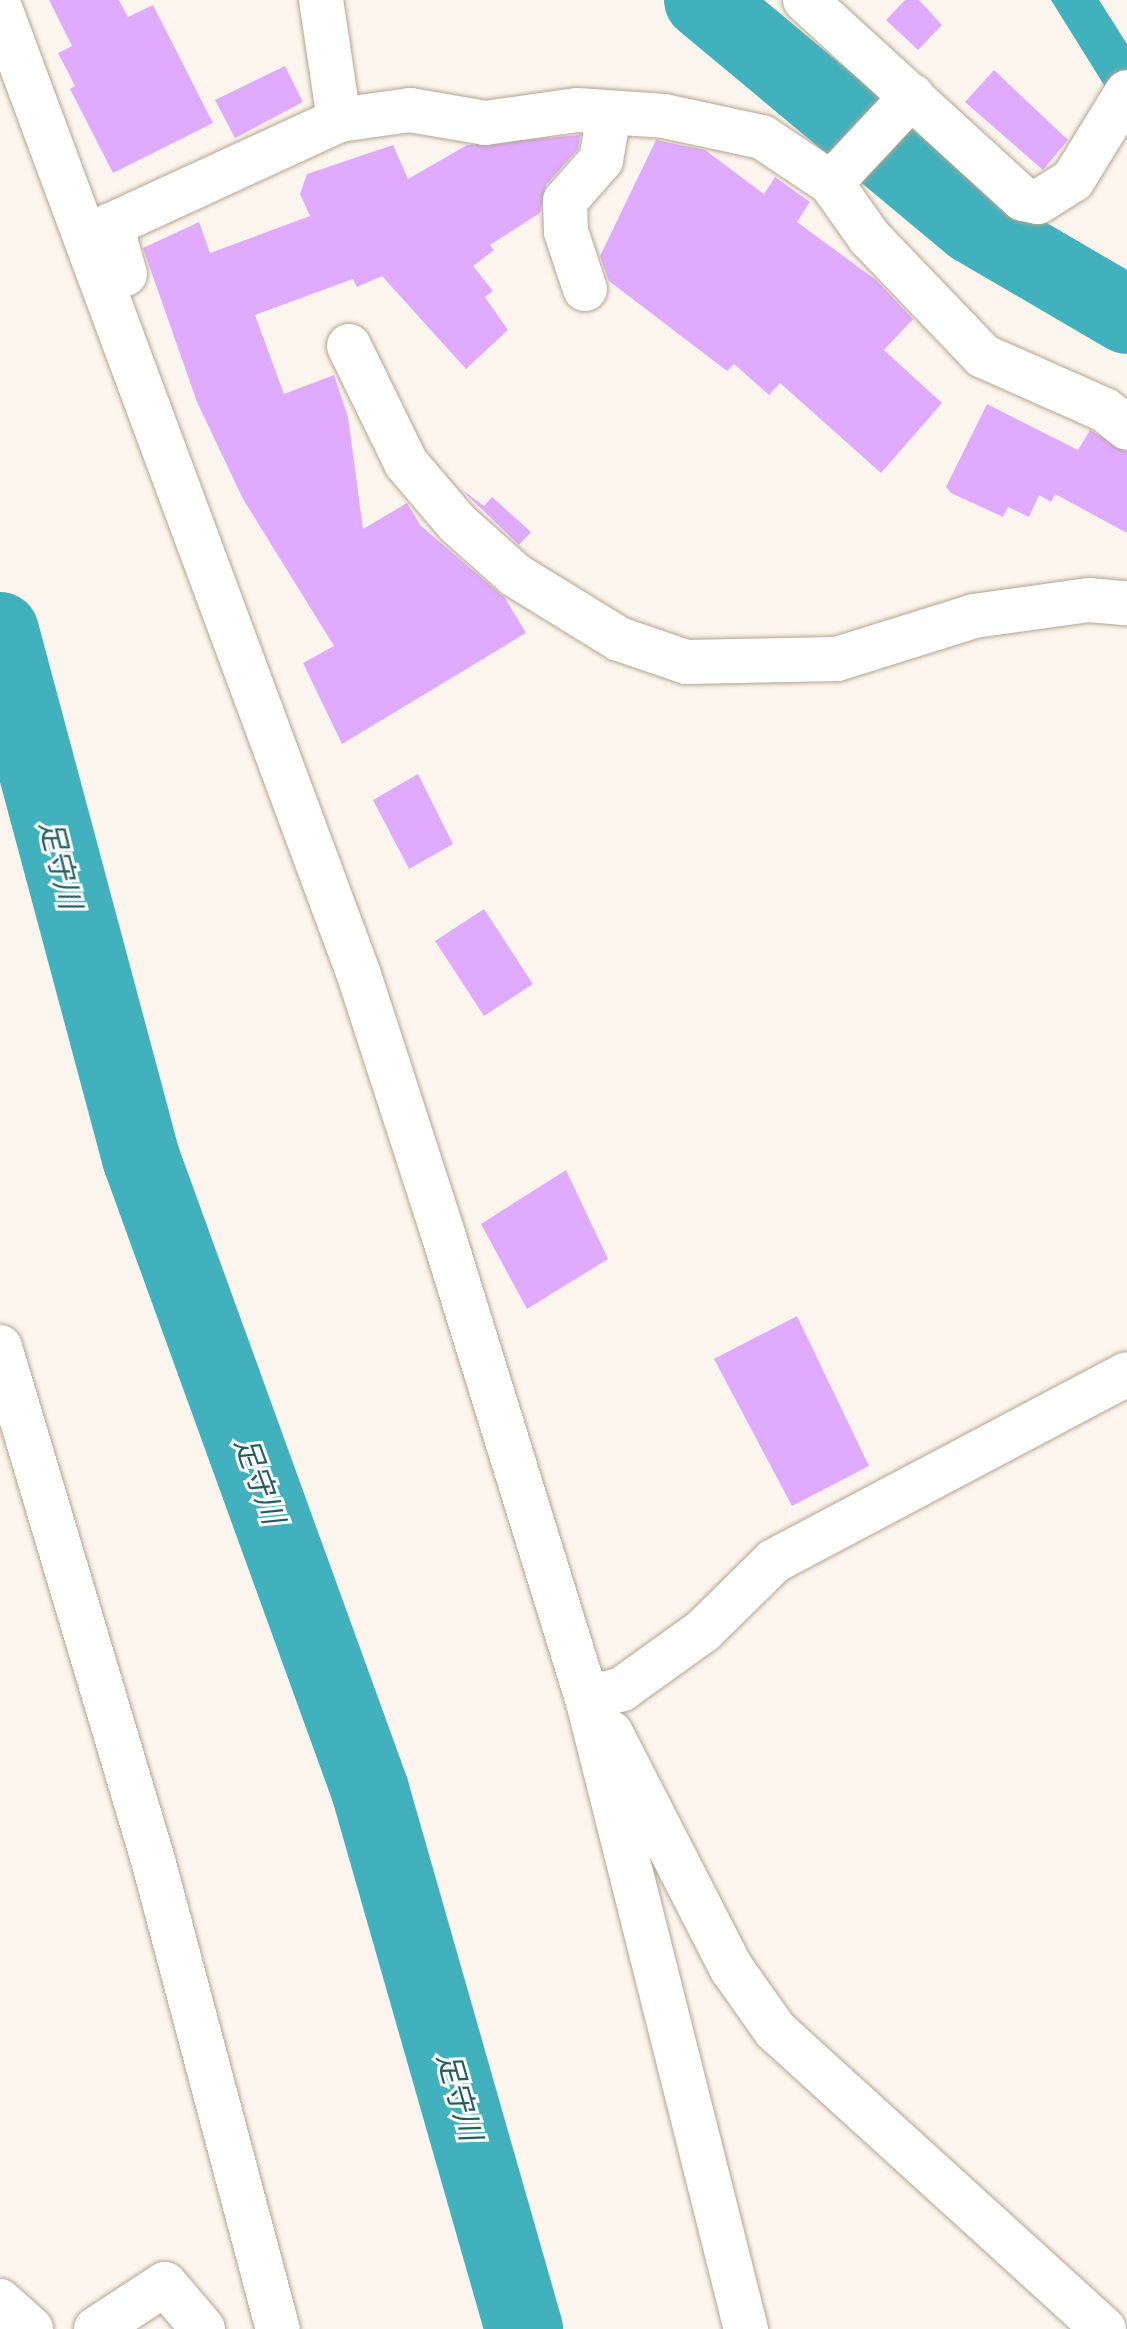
<!DOCTYPE html>
<html>
<head>
<meta charset="utf-8">
<style>
	body { margin:0 }
	#map { position:relative; width:1127px; height:2329px; overflow:hidden; background:#fcf5ed; font-family:"Nunito Sans","Noto Sans JP",sans-serif }
	div>[style] { position:absolute }
	[style*='--x'] { left:calc(var(--x)*1px); top:calc(var(--y)*1px); width:calc(var(--w)*1px); rotate:calc(var(--a)*1deg) }
	.water>* { inset:0; background:#41b1bd }
	.river>* { height:78px; margin:-39px; padding:0 39px; transform-origin:39px; border-radius:39px; background:#41b1bd }
	.building>* { inset:0; background:#e0abfe }
	.roads { filter:drop-shadow(0 0 2px #b5a490) drop-shadow(0 0 2px #b5a490) }
	.minor>* { height:44px; margin:-22px; padding:0 22px; transform-origin:22px; border-radius:22px; background:#fff }
	span { translate:-50% -50%; white-space:nowrap; text-align:center; line-height:1.15; -webkit-text-stroke:6px #fff; paint-order:stroke }
	.water-label { font-size:30px; color:#215e64; font-style:italic }
</style>
</head>
<body>
<div id="map">
	<div class="water">
		<i style="clip-path:polygon(1051px 0,1099px 0,1127px 44px,1127px 122px)"></i>
	</div>
	<div class="river">
		<i style="--x:703;--y:0;--w:351;--a:39.8"></i>
		<i style="--x:973;--y:225;--w:178;--a:30.3"></i>
		<i style="--x:0;--y:631;--w:546;--a:75.02"></i>
		<i style="--x:141;--y:1158;--w:672;--a:70.08"></i>
		<i style="--x:370;--y:1790;--w:561;--a:74.05"></i>
	</div>
	<div class="building">
		<i style="clip-path:polygon(49px 0,119px 0,128px 17px,153px 5px,213px 123px,113px 173px,70px 89px,75px 86px,58px 53px,72px 46px)"></i>
		<i style="clip-path:polygon(905px 0,919px 0,942px 25px,918px 50px,886px 20px)"></i>
		<i style="clip-path:polygon(285px 66px,303px 102px,235px 138px,215px 100px)"></i>
		<i style="clip-path:polygon(994px 70px,1068px 140px,1043px 170px,965px 102px)"></i>
		<i style="clip-path:polygon(580px 135px,578px 149px,546px 185px,540px 213px,490px 245px,494px 250px,473px 266px,493px 291px,485px 297px,508px 330px,466px 369px,382px 276px,357px 287px,353px 279px,255px 315px,284px 394px,334px 375px,348px 417px,363px 529px,407px 503px,421px 526px,505px 598px,526px 633px,342px 744px,303px 663px,334px 646px,243px 499px,197px 402px,143px 248px,199px 222px,210px 253px,310px 216px,300px 194px,307px 174px,393px 145px,408px 179px,467px 145px)"></i>
		<i style="clip-path:polygon(656px 140px,705px 150px,764px 194px,775px 177px,810px 202px,797px 222px,876px 280px,913px 319px,884px 350px,942px 403px,881px 473px,780px 383px,769px 395px,734px 364px,727px 371px,609px 281px,600px 256px)"></i>
		<i style="clip-path:polygon(987px 404px,1078px 450px,1090px 430px,1127px 452px,1127px 533px,1055px 494px,1051px 502px,1039px 495px,1029px 517px,1008px 507px,1003px 517px,951px 493px,946px 487px)"></i>
		<i style="clip-path:polygon(461px 489px,484px 506px,492px 497px,531px 532px,519px 545px)"></i>
		<i style="clip-path:polygon(418px 774px,453px 844px,409px 869px,373px 800px)"></i>
		<i style="clip-path:polygon(484px 909px,533px 984px,484px 1016px,435px 941px)"></i>
		<i style="clip-path:polygon(566px 1170px,608px 1259px,527px 1309px,481px 1224px)"></i>
		<i style="clip-path:polygon(797px 1316px,869px 1466px,792px 1506px,714px 1359px)"></i>
	</div>
	<div class="roads">
		<div class="minor">
			<i style="--x:805;--y:0;--w:295;--a:42.4"></i>
			<i style="--x:1023;--y:199;--w:15;--a:11"></i>
			<i style="--x:1038;--y:202;--w:41;--a:-32.2"></i>
			<i style="--x:1073;--y:180;--w:103;--a:-58.5"></i>
			<i style="--x:0;--y:8;--w:1031;--a:69.63"></i>
			<i style="--x:359;--y:975;--w:275;--a:72"></i>
			<i style="--x:444;--y:1237;--w:483;--a:72.8"></i>
			<i style="--x:587;--y:1698;--w:651;--a:75.86"></i>
			<i style="--x:339;--y:120;--w:72;--a:-8"></i>
			<i style="--x:410;--y:110;--w:76;--a:9.8"></i>
			<i style="--x:485;--y:123;--w:93;--a:-8"></i>
			<i style="--x:577;--y:110;--w:87;--a:3.9"></i>
			<i style="--x:664;--y:116;--w:100;--a:12.1"></i>
			<i style="--x:762;--y:137;--w:83;--a:33.7"></i>
			<i style="--x:831;--y:183;--w:67;--a:54.7"></i>
			<i style="--x:870;--y:238;--w:163;--a:46.2"></i>
			<i style="--x:983;--y:356;--w:133;--a:23.9"></i>
			<i style="--x:1105;--y:410;--w:28;--a:39"></i>
			<i style="--x:831;--y:183;--w:119;--a:-47"></i>
			<i style="--x:125;--y:274;--w:51;--a:-105.9"></i>
			<i style="--x:111;--y:225;--w:251;--a:-24.7"></i>
			<i style="--x:339;--y:120;--w:121;--a:-98.5"></i>
			<i style="--x:585;--y:289;--w:60;--a:-108.4"></i>
			<i style="--x:566;--y:232;--w:31;--a:-92"></i>
			<i style="--x:565;--y:201;--w:55;--a:-48.7"></i>
			<i style="--x:601;--y:160;--w:48;--a:-80.3"></i>
			<i style="--x:349;--y:346;--w:130;--a:64"></i>
			<i style="--x:406;--y:463;--w:80;--a:49.6"></i>
			<i style="--x:458;--y:524;--w:76;--a:41.8"></i>
			<i style="--x:515;--y:575;--w:122;--a:31.6"></i>
			<i style="--x:619;--y:639;--w:71;--a:18.9"></i>
			<i style="--x:686;--y:662;--w:151;--a:-1.1"></i>
			<i style="--x:837;--y:659;--w:144;--a:-17.4"></i>
			<i style="--x:974;--y:616;--w:116;--a:-7.9"></i>
			<i style="--x:1089;--y:600;--w:38;--a:5"></i>
			<i style="--x:0;--y:1347;--w:535;--a:73.39"></i>
			<i style="--x:153;--y:1860;--w:485;--a:75.1"></i>
			<i style="--x:587;--y:1698;--w:36;--a:-14"></i>
			<i style="--x:622;--y:1689;--w:101;--a:-35.7"></i>
			<i style="--x:704;--y:1630;--w:98;--a:-44.6"></i>
			<i style="--x:774;--y:1561;--w:399;--a:-27.9"></i>
			<i style="--x:611;--y:1733;--w:265;--a:62.9"></i>
			<i style="--x:732;--y:1969;--w:75;--a:54.8"></i>
			<i style="--x:775;--y:2030;--w:445;--a:42.3"></i>
			<i style="--x:0;--y:2301;--w:42;--a:42.1"></i>
			<i style="--x:96;--y:2329;--w:82;--a:-33.1"></i>
			<i style="--x:165;--y:2284;--w:59;--a:49.8"></i>
		</div>
	</div>
	<div class="water-label">
		<span style="left:59px;top:865px;rotate:76deg">足守川</span>
		<span style="left:258px;top:1481px;rotate:70deg">足守川</span>
		<span style="left:458px;top:2097px;rotate:74deg">足守川</span>
	</div>
</div>
</body>
</html>
